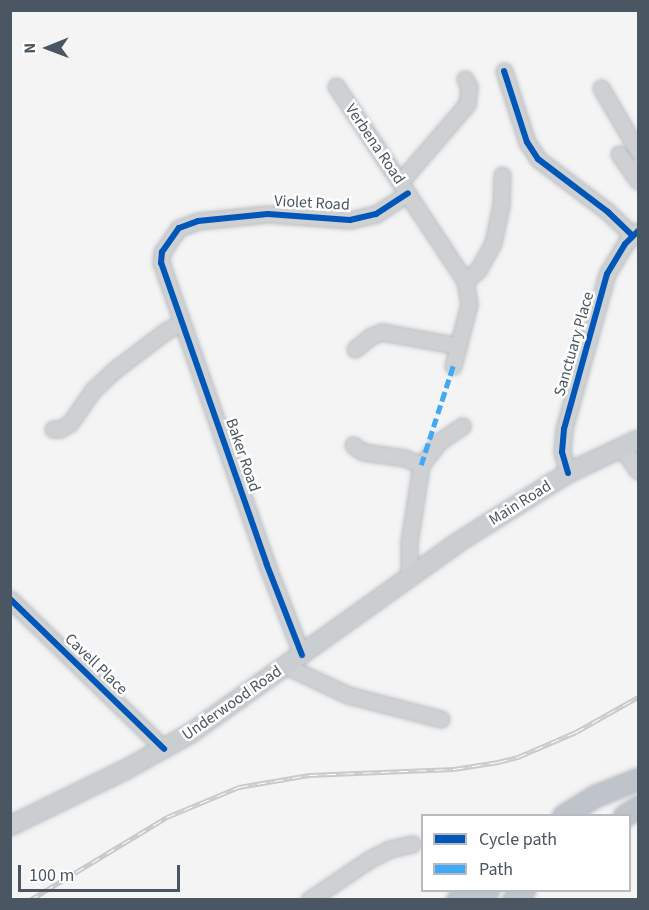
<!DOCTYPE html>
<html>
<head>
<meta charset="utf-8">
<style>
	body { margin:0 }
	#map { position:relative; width:649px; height:910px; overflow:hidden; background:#f4f4f4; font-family:"Source Sans 3",sans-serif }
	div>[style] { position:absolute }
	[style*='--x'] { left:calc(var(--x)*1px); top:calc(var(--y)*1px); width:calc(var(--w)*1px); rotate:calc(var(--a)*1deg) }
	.roads { filter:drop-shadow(0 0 2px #b9bec3) drop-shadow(0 0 2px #b9bec3) }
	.minor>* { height:15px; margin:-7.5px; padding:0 7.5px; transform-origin:7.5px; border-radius:7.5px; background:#ced0d2 }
	.major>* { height:18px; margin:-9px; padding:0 9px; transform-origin:9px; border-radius:9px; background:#caced1 }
	.highway>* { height:21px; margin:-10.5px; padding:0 10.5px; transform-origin:10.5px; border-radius:10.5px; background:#bec4c9 }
	.rail>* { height:5px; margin-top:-2.5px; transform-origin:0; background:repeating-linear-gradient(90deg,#fff 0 9px,#c9cacc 0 18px); box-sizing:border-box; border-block:2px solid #c9cacc }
	.quiet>* { height:4.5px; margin-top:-2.25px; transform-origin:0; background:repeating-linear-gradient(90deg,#3fa9f5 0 9px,transparent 0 13.5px) }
	.cycleway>* { height:6px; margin:-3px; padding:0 3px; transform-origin:3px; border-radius:3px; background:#0057b8 }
	span { translate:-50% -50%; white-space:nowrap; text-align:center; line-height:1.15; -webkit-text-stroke:5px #fff; paint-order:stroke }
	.street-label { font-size:16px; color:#4a5661 }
	.frame { position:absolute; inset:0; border:12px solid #4a5661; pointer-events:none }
	.legend { position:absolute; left:421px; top:814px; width:210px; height:78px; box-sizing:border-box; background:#fff; border:2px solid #b7bbc0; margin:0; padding:8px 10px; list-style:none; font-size:18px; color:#4a5661 }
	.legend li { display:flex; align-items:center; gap:12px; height:30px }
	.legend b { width:30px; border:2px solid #b7bbc0 }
	.north { position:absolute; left:18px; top:18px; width:60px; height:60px; -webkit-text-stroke:4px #fff; paint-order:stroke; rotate:269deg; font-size:16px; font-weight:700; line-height:24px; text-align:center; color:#4a5661 }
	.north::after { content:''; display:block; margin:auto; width:21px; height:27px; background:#4a5661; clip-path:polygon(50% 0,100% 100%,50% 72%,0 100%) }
	.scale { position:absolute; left:18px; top:865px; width:162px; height:27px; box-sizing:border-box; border:3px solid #4a5661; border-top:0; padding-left:8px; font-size:18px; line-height:21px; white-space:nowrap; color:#4a5661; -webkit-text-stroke:4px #fff; paint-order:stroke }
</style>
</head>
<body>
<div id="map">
	<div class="roads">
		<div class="minor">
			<i style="--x:504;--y:71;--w:75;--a:72.1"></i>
			<i style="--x:527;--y:142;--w:20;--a:57"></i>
			<i style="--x:538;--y:159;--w:88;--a:37.1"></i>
			<i style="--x:608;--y:212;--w:33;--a:44"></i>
			<i style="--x:336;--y:86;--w:234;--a:56.5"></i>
			<i style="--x:465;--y:281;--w:23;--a:80"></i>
			<i style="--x:469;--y:304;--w:64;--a:104.5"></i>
			<i style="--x:601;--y:88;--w:73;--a:59.6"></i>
			<i style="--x:619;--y:154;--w:33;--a:55"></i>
			<i style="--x:400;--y:182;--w:103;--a:-49.3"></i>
			<i style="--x:467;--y:104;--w:17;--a:-83"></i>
			<i style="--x:469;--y:87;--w:9;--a:-117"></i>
			<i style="--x:465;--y:281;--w:17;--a:-40"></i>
			<i style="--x:478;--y:270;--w:31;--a:-61"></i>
			<i style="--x:493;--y:243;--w:40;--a:-78"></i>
			<i style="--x:501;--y:204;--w:29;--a:-88"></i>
			<i style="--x:355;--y:349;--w:21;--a:-39"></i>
			<i style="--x:371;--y:336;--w:12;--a:-20"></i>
			<i style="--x:382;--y:332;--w:78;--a:10.3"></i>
			<i style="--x:53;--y:429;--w:7;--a:0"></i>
			<i style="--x:60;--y:429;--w:12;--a:-31"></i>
			<i style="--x:70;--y:423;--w:39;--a:-55"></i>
			<i style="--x:92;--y:391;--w:34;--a:-43"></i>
			<i style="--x:117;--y:368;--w:63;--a:-37.2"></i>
			<i style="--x:167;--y:330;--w:17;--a:-25"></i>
			<i style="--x:353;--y:445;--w:12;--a:35"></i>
			<i style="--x:363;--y:452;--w:42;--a:8.1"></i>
			<i style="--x:405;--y:458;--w:17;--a:24"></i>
			<i style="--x:621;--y:447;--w:29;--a:55"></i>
			<i style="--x:568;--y:473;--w:22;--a:-106"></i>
			<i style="--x:562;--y:452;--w:23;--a:-85"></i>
			<i style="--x:564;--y:429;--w:161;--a:-74.5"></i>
			<i style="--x:607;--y:274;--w:35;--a:-59"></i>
			<i style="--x:625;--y:244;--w:18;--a:-45"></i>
			<i style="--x:409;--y:578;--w:36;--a:-90"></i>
			<i style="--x:409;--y:542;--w:78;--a:-81.1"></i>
			<i style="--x:421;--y:465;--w:31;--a:-52"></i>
			<i style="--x:440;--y:441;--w:27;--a:-34"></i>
			<i style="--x:10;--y:599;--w:215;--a:44.2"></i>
			<i style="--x:302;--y:655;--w:97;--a:-111.3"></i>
			<i style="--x:267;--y:565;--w:320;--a:-109.3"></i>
			<i style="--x:161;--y:263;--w:11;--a:-85"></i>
			<i style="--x:162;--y:252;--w:29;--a:-55"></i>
			<i style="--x:179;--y:228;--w:20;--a:-20"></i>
			<i style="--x:198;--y:221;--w:70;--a:-5.7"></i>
			<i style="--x:268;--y:214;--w:82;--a:4.2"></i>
			<i style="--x:350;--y:220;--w:27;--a:-13"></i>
			<i style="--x:376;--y:214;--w:38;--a:-33"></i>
			<i style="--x:286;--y:666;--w:68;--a:25.1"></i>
			<i style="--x:348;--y:695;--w:96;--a:14.5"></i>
			<i style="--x:309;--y:900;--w:73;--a:-33.9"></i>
			<i style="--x:370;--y:859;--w:22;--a:-27"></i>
			<i style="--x:390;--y:849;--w:23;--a:-13"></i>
		</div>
		<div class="major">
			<i style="--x:10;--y:826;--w:128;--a:-26"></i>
			<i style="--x:125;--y:770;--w:76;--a:-29.3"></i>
			<i style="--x:191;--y:733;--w:327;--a:-35.5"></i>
			<i style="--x:457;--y:543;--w:131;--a:-32.2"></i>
			<i style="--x:568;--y:473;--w:77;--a:-25.2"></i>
		</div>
		<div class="highway">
			<i style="--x:563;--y:816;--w:38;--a:-32"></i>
			<i style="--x:595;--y:796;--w:46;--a:-21.6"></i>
			<i style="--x:624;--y:816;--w:17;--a:-33"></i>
			<i style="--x:457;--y:900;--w:14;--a:-45"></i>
			<i style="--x:478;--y:900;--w:14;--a:-45"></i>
			<i style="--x:513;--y:900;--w:15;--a:-42"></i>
		</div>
	</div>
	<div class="rail">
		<i style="--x:30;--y:900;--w:160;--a:-31.2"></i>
		<i style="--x:167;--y:817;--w:78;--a:-22.6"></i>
		<i style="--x:239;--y:787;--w:71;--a:-9.7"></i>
		<i style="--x:309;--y:775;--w:145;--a:-2.4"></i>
		<i style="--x:454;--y:769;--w:45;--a:-9"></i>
		<i style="--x:498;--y:762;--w:21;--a:-14"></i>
		<i style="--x:518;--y:757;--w:63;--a:-23.3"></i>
		<i style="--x:576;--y:732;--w:71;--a:-29.4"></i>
	</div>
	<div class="quiet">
		<i style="--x:421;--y:465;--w:104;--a:-72.1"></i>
	</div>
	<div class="cycleway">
		<i style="--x:504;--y:71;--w:75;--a:72.1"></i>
		<i style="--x:527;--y:142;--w:20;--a:57"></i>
		<i style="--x:538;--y:159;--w:88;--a:37.1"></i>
		<i style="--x:608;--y:212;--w:33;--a:44"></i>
		<i style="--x:568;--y:473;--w:22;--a:-106"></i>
		<i style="--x:562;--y:452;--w:23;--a:-85"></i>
		<i style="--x:564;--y:429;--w:161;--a:-74.5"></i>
		<i style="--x:607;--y:274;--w:35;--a:-59"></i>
		<i style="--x:625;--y:244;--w:18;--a:-45"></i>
		<i style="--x:10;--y:599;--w:215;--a:44.2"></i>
		<i style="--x:302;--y:655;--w:97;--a:-111.3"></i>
		<i style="--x:267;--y:565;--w:320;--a:-109.3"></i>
		<i style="--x:161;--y:263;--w:11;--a:-85"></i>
		<i style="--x:162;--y:252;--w:29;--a:-55"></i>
		<i style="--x:179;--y:228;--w:20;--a:-20"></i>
		<i style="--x:198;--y:221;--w:70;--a:-5.7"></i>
		<i style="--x:268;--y:214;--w:82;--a:4.2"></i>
		<i style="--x:350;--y:220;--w:27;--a:-13"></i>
		<i style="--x:376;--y:214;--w:38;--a:-33"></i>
	</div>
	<div class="street-label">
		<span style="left:375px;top:144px;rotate:56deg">Verbena Road</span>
		<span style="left:312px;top:203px;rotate:3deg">Violet Road</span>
		<span style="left:574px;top:344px;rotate:-74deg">Sanctuary Place</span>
		<span style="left:243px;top:455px;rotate:71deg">Baker Road</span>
		<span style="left:520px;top:503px;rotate:-32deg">Main Road</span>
		<span style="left:96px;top:664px;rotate:44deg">Cavell Place</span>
		<span style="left:232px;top:703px;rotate:-35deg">Underwood Road</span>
	</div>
	<div class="frame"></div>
	<ul class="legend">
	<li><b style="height:8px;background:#0057b8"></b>Cycle path</li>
	<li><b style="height:8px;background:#3fa9f5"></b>Path</li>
	</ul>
	<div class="north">N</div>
	<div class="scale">100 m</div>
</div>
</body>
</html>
